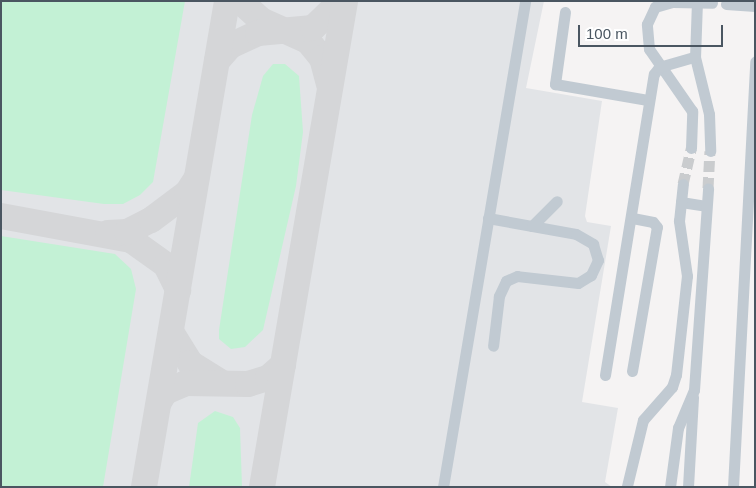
<!DOCTYPE html>
<html>
<head>
<meta charset="utf-8">
<style>
	body { margin:0 }
	#map { position:relative; width:756px; height:488px; overflow:hidden; background:#f5f3f3; font-family:Arial,sans-serif }
	div>[style] { position:absolute }
	[style*='--x'] { left:calc(var(--x)*1px); top:calc(var(--y)*1px); width:calc(var(--w)*1px); rotate:calc(var(--a)*1deg) }
	.airport>* { inset:0; background:#e2e4e7 }
	.green>* { inset:0; background:#c3f1d5 }
	.taxiway>* { height:26px; margin:-13px; padding:0 13px; transform-origin:13px; border-radius:13px; background:#d5d6d8 }
	.minor-tunnel>* { height:11px; margin-top:-5.5px; transform-origin:0; background:repeating-linear-gradient(90deg,#caccce 0 11px,transparent 0 16.5px) }
	.minor>* { height:11px; margin:-5.5px; padding:0 5.5px; transform-origin:5.5px; border-radius:5.5px; background:#c1cad2 }
	span { translate:-50% -50%; white-space:nowrap; text-align:center; line-height:1.15; -webkit-text-stroke:4px #fff; paint-order:stroke }
	.frame { position:absolute; inset:0; border:2px solid #4a5661; pointer-events:none }
	.scale { position:absolute; left:578px; top:25px; width:145px; height:22px; box-sizing:border-box; border:2px solid #4a5661; border-top:0; padding-left:6px; font-size:15px; line-height:18px; white-space:nowrap; color:#4a5661; -webkit-text-stroke:4px #fff; paint-order:stroke }
</style>
</head>
<body>
<div id="map">
	<div class="airport">
		<i style="clip-path:polygon(1px 1px,544px 1px,526px 88px,602px 101px,585px 216px,587px 222px,611px 226px,582px 402px,618px 408px,605px 482px,612px 487px,1px 487px)"></i>
	</div>
	<div class="green">
		<i style="clip-path:polygon(1px 1px,185px 1px,153px 182px,140px 195px,123px 204px,104px 204px,1px 190px)"></i>
		<i style="clip-path:polygon(273px 64px,285px 64px,299px 76px,303px 132px,296px 186px,263px 330px,245px 347px,231px 349px,219px 339px,219px 330px,252px 115px,263px 76px)"></i>
		<i style="clip-path:polygon(1px 236px,115px 254px,131px 269px,136px 289px,103px 487px,1px 487px)"></i>
		<i style="clip-path:polygon(215px 411px,233px 417px,240px 428px,242px 487px,189px 487px,198px 423px)"></i>
	</div>
	<div class="taxiway">
		<i style="--x:240;--y:1;--w:28;--a:42"></i>
		<i style="--x:261;--y:20;--w:51;--a:24.1"></i>
		<i style="--x:308;--y:41;--w:22;--a:51"></i>
		<i style="--x:322;--y:58;--w:27;--a:75"></i>
		<i style="--x:217;--y:61;--w:20;--a:-49"></i>
		<i style="--x:230;--y:46;--w:31;--a:-25"></i>
		<i style="--x:258;--y:33;--w:55;--a:-5.2"></i>
		<i style="--x:313;--y:28;--w:39;--a:-44"></i>
		<i style="--x:1;--y:216;--w:132;--a:10.5"></i>
		<i style="--x:131;--y:240;--w:43;--a:35.5"></i>
		<i style="--x:166;--y:265;--w:28;--a:64"></i>
		<i style="--x:108;--y:233;--w:19;--a:-3"></i>
		<i style="--x:127;--y:232;--w:27;--a:-27"></i>
		<i style="--x:151;--y:220;--w:45;--a:-36.9"></i>
		<i style="--x:187;--y:193;--w:17;--a:-57"></i>
		<i style="--x:171;--y:332;--w:36;--a:58"></i>
		<i style="--x:190;--y:363;--w:36;--a:32"></i>
		<i style="--x:159;--y:402;--w:12;--a:-59"></i>
		<i style="--x:165;--y:392;--w:23;--a:-23"></i>
		<i style="--x:186;--y:383;--w:62;--a:0.9"></i>
		<i style="--x:248;--y:384;--w:21;--a:-17"></i>
		<i style="--x:268;--y:378;--w:20;--a:-41"></i>
		<i style="--x:144;--y:487;--w:493;--a:-80.3"></i>
		<i style="--x:262;--y:487;--w:493;--a:-80.3"></i>
	</div>
	<div class="minor-tunnel">
		<i style="--x:683;--y:184;--w:37;--a:-77"></i>
		<i style="--x:708;--y:188;--w:37;--a:-87"></i>
	</div>
	<div class="minor">
		<i style="--x:697;--y:1;--w:56;--a:92"></i>
		<i style="--x:695;--y:57;--w:59;--a:76.2"></i>
		<i style="--x:709;--y:114;--w:37;--a:88"></i>
		<i style="--x:726;--y:4;--w:29;--a:4"></i>
		<i style="--x:565;--y:12;--w:73;--a:97.9"></i>
		<i style="--x:555;--y:84;--w:94;--a:9.8"></i>
		<i style="--x:691;--y:148;--w:37;--a:-88"></i>
		<i style="--x:692;--y:111;--w:75;--a:-124.7"></i>
		<i style="--x:649;--y:49;--w:25;--a:-95"></i>
		<i style="--x:647;--y:24;--w:19;--a:-65"></i>
		<i style="--x:655;--y:7;--w:19;--a:-16"></i>
		<i style="--x:673;--y:2;--w:39;--a:1"></i>
		<i style="--x:681;--y:202;--w:25;--a:9"></i>
		<i style="--x:488;--y:218;--w:89;--a:10.3"></i>
		<i style="--x:576;--y:234;--w:20;--a:30"></i>
		<i style="--x:593;--y:244;--w:17;--a:73"></i>
		<i style="--x:598;--y:260;--w:17;--a:115"></i>
		<i style="--x:591;--y:275;--w:15;--a:148"></i>
		<i style="--x:578;--y:283;--w:61;--a:-173.5"></i>
		<i style="--x:517;--y:276;--w:12;--a:156"></i>
		<i style="--x:506;--y:281;--w:17;--a:115"></i>
		<i style="--x:499;--y:296;--w:50;--a:96.8"></i>
		<i style="--x:532;--y:226;--w:35;--a:-45"></i>
		<i style="--x:632;--y:371;--w:146;--a:-80.2"></i>
		<i style="--x:657;--y:227;--w:6;--a:-129"></i>
		<i style="--x:653;--y:222;--w:21;--a:-169"></i>
		<i style="--x:605;--y:375;--w:305;--a:-80.8"></i>
		<i style="--x:654;--y:74;--w:9;--a:-54"></i>
		<i style="--x:659;--y:67;--w:37;--a:-16"></i>
		<i style="--x:627;--y:486;--w:68;--a:-76.4"></i>
		<i style="--x:643;--y:420;--w:44;--a:-48.7"></i>
		<i style="--x:672;--y:387;--w:13;--a:-72"></i>
		<i style="--x:676;--y:375;--w:100;--a:-83.7"></i>
		<i style="--x:687;--y:276;--w:56;--a:-98.3"></i>
		<i style="--x:679;--y:221;--w:37;--a:-84"></i>
		<i style="--x:443;--y:487;--w:493;--a:-80.4"></i>
		<i style="--x:670;--y:487;--w:60;--a:-82.3"></i>
		<i style="--x:678;--y:428;--w:41;--a:-67.2"></i>
		<i style="--x:694;--y:390;--w:202;--a:-86"></i>
		<i style="--x:688;--y:487;--w:90;--a:-86.8"></i>
		<i style="--x:733;--y:487;--w:426;--a:-87"></i>
	</div>
	<div class="frame"></div>
	<div class="scale">100 m</div>
</div>
</body>
</html>
